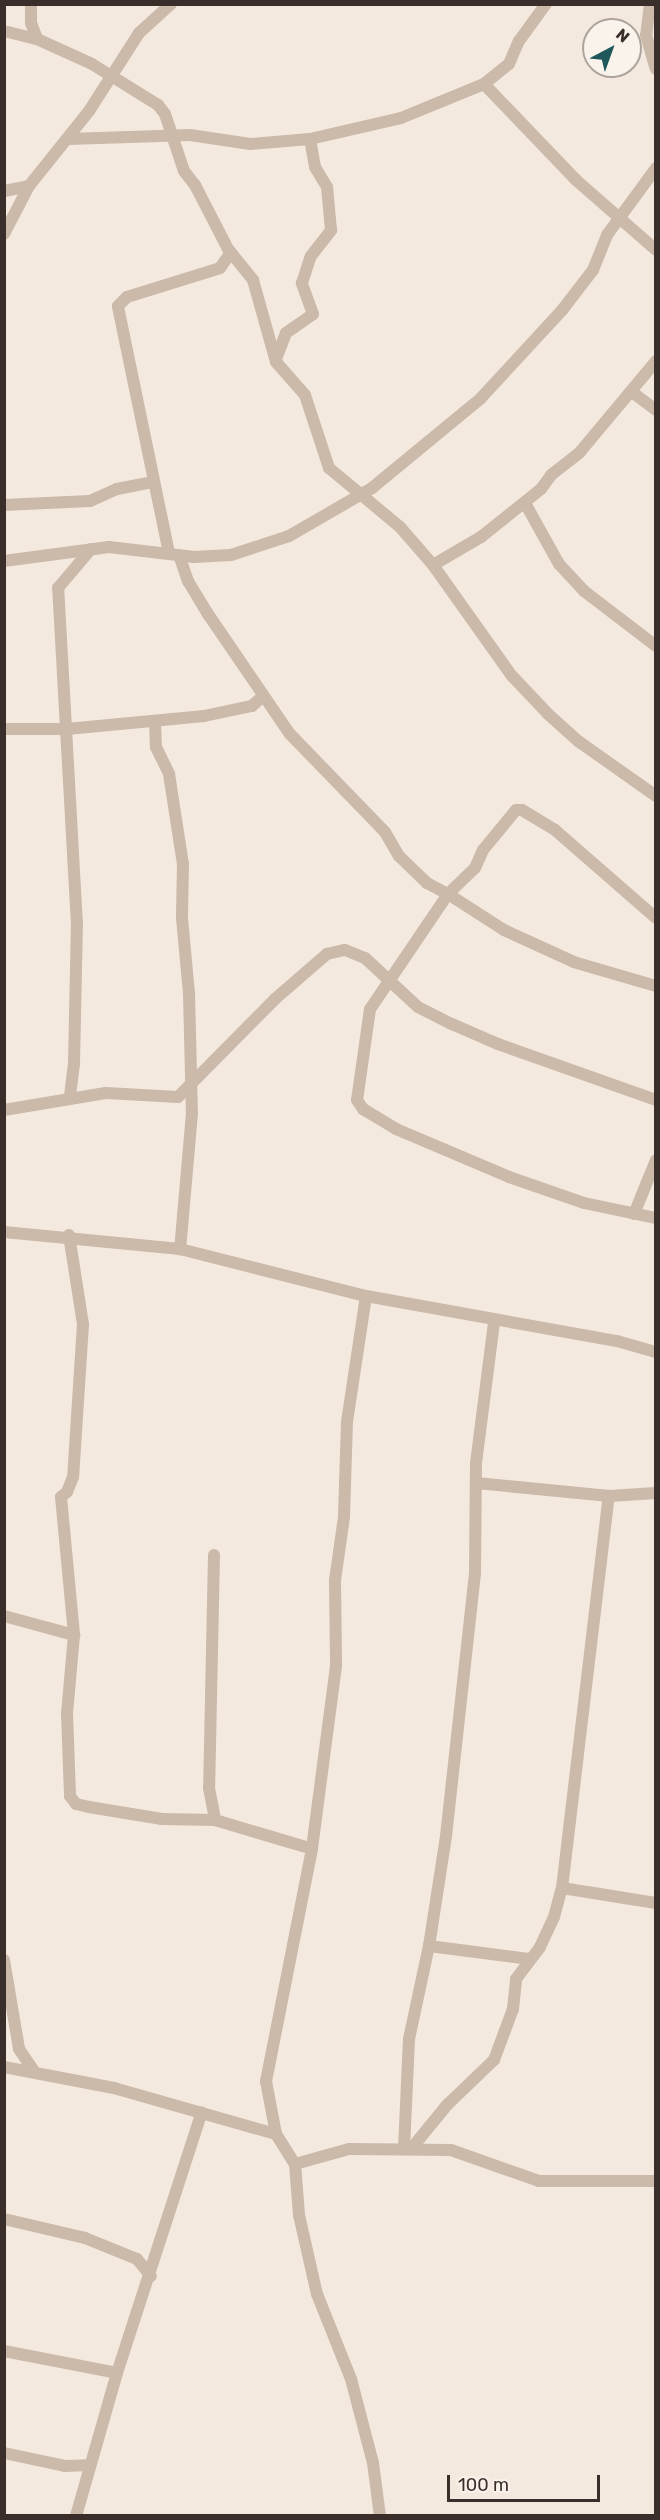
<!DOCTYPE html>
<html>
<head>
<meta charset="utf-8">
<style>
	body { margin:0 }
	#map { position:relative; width:660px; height:2520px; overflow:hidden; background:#f3e9de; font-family:Rubik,sans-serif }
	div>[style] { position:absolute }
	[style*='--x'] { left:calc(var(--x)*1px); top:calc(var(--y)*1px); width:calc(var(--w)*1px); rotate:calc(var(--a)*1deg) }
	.minor>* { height:12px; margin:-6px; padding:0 6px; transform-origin:6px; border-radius:6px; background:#cbb9aa }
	span { translate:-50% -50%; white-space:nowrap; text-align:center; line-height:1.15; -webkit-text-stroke:4.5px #faf3eb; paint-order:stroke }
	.frame { position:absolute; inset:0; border:6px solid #392e29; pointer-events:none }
	.north { position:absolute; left:582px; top:18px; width:60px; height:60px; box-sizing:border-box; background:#faf3eb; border:2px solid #ada49d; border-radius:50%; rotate:41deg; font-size:16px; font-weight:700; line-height:24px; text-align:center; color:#392e29 }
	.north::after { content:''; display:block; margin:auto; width:21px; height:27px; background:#1e585b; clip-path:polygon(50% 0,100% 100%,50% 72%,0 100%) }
	.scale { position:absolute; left:447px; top:2475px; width:153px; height:27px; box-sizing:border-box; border:3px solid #392e29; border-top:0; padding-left:8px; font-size:18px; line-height:21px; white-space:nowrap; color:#392e29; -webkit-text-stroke:4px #faf3eb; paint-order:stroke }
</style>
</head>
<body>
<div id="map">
	<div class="minor">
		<i style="--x:31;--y:4;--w:19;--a:90"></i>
		<i style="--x:31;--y:23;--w:17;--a:69"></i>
		<i style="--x:650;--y:4;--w:31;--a:97"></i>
		<i style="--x:646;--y:35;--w:35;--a:74"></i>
		<i style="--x:4;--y:31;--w:34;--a:14"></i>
		<i style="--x:37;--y:39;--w:60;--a:24.4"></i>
		<i style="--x:92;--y:64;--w:78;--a:31.8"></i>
		<i style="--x:158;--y:105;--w:11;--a:52"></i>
		<i style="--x:165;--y:114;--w:60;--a:71.6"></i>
		<i style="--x:184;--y:171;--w:18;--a:52"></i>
		<i style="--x:195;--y:185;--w:72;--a:62.7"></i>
		<i style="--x:228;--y:249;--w:40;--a:51"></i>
		<i style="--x:253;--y:280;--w:85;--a:74.3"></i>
		<i style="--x:276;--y:362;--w:44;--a:48.7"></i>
		<i style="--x:305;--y:395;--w:77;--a:71.8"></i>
		<i style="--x:329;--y:468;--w:92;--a:39.7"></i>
		<i style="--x:400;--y:527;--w:50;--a:49"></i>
		<i style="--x:433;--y:565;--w:136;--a:54.6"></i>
		<i style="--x:512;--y:676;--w:52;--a:46.5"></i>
		<i style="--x:548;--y:714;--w:40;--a:42"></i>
		<i style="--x:578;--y:741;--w:95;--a:35.2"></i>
		<i style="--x:484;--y:84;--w:32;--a:-39"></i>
		<i style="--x:509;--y:64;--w:25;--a:-67"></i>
		<i style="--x:519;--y:41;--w:46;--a:-53.9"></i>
		<i style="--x:68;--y:139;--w:122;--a:-1.9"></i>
		<i style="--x:190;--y:135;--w:61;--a:8.5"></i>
		<i style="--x:250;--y:144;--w:60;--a:-4.8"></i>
		<i style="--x:310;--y:139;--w:93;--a:-13"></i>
		<i style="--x:401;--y:118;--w:90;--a:-22.3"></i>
		<i style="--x:484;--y:84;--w:133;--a:46.2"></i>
		<i style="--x:576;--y:180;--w:106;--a:41.2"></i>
		<i style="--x:4;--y:191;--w:25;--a:-11"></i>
		<i style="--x:4;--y:234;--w:54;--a:-62.5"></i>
		<i style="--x:29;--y:186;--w:96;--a:-51.3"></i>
		<i style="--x:89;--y:111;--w:93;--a:-57.3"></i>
		<i style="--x:139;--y:33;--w:43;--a:-42.2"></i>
		<i style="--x:276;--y:359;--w:28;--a:-69"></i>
		<i style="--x:286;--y:333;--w:33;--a:-35"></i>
		<i style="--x:313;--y:314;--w:33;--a:-110"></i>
		<i style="--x:302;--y:283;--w:28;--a:-72"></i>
		<i style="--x:311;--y:256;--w:33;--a:-52"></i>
		<i style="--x:331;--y:230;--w:43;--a:-95.3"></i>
		<i style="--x:327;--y:187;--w:23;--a:-121"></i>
		<i style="--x:315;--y:167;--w:28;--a:-100"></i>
		<i style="--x:632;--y:392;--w:30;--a:37"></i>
		<i style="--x:525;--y:503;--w:70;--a:60.9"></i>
		<i style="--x:559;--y:564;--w:37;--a:47"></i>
		<i style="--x:584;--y:591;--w:91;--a:37.4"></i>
		<i style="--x:4;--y:505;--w:86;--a:-2.7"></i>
		<i style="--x:90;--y:501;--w:30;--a:-24"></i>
		<i style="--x:117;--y:489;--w:37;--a:-11"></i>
		<i style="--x:169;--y:553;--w:252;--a:-101.7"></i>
		<i style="--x:118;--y:306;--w:13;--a:-45"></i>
		<i style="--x:127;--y:297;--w:97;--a:-17.3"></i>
		<i style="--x:220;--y:268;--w:19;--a:-55"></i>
		<i style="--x:179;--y:555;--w:28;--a:71"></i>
		<i style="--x:188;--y:581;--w:39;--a:59"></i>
		<i style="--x:208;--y:614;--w:145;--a:55.7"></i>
		<i style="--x:290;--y:734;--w:136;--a:45.9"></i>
		<i style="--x:385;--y:832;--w:28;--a:60"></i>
		<i style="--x:399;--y:856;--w:39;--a:44"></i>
		<i style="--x:427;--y:883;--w:24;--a:28"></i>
		<i style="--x:448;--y:894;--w:37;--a:-44"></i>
		<i style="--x:475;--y:868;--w:20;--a:-66"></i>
		<i style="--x:483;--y:850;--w:52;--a:-50.5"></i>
		<i style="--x:516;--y:810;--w:6;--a:0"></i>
		<i style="--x:522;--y:810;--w:39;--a:31"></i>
		<i style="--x:555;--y:830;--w:134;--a:41.1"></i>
		<i style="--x:4;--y:561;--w:106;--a:-7.6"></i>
		<i style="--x:109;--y:547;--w:86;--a:6.7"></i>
		<i style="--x:194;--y:557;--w:37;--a:-3"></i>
		<i style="--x:231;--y:555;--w:61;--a:-18.1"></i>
		<i style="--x:289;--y:536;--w:96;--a:-30"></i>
		<i style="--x:372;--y:488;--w:141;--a:-39.5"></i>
		<i style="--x:481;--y:398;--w:121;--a:-47.3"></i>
		<i style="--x:563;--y:309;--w:49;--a:-52.4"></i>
		<i style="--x:593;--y:270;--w:38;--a:-68"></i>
		<i style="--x:607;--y:235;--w:83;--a:-53.8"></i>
		<i style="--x:433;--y:565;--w:56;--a:-30.3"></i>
		<i style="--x:481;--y:537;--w:77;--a:-38.7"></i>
		<i style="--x:541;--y:489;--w:17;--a:-54"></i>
		<i style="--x:551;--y:475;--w:37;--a:-38"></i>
		<i style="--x:580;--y:452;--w:119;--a:-50.1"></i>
		<i style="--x:155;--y:721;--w:26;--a:88"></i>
		<i style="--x:156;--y:747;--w:30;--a:64"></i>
		<i style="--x:169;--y:774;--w:91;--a:81.2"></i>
		<i style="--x:183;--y:864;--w:54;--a:91.1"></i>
		<i style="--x:182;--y:918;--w:75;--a:84.7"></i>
		<i style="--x:189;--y:993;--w:120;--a:88.6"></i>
		<i style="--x:192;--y:1113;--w:137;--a:95"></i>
		<i style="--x:4;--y:729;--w:63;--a:0"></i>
		<i style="--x:67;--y:729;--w:138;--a:-5.4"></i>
		<i style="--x:204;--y:716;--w:49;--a:-11.8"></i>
		<i style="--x:252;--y:706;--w:13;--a:-42"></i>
		<i style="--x:656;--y:986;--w:85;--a:-163.7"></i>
		<i style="--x:574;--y:962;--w:77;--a:-155.4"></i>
		<i style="--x:504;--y:930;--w:67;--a:-147.3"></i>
		<i style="--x:448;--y:894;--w:139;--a:124.1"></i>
		<i style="--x:370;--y:1009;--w:92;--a:98.1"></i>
		<i style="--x:357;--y:1100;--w:11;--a:56"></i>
		<i style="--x:363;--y:1109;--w:39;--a:31"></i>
		<i style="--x:396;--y:1129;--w:123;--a:23"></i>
		<i style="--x:509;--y:1177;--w:79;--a:19.1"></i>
		<i style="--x:584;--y:1203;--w:74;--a:11.8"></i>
		<i style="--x:70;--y:1096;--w:32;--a:-83"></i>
		<i style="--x:74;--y:1064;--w:139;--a:-88.8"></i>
		<i style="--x:77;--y:925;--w:338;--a:-93.2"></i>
		<i style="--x:58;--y:588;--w:51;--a:-49.8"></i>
		<i style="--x:4;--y:1110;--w:103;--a:-9.5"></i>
		<i style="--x:106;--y:1093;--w:72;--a:3.2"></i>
		<i style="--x:178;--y:1097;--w:138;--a:-45.3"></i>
		<i style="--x:275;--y:999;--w:69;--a:-40.9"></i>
		<i style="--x:327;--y:954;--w:18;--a:-13"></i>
		<i style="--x:345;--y:950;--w:22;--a:22"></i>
		<i style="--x:365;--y:958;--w:72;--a:42.8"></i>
		<i style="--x:418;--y:1007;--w:38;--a:27"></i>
		<i style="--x:452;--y:1024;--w:50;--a:23.5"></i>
		<i style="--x:498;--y:1044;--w:168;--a:19.5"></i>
		<i style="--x:634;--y:1214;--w:58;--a:-67.8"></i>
		<i style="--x:4;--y:1232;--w:177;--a:5.5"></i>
		<i style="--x:180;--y:1249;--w:192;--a:14.2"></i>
		<i style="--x:366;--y:1296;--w:255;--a:10.2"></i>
		<i style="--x:617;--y:1341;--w:41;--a:15.8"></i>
		<i style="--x:69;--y:1235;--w:90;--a:81.1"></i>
		<i style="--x:83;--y:1324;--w:153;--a:93.7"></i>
		<i style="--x:73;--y:1477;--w:16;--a:112"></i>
		<i style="--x:67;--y:1492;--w:8;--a:140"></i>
		<i style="--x:61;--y:1497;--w:139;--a:84.6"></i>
		<i style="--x:74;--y:1635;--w:78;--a:95.1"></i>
		<i style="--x:67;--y:1713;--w:83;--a:87.9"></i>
		<i style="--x:70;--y:1796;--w:10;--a:53"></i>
		<i style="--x:76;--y:1804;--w:13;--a:13"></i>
		<i style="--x:89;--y:1807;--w:74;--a:9.3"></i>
		<i style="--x:162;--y:1819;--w:53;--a:1.1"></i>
		<i style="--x:215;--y:1820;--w:101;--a:16.6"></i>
		<i style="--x:366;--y:1296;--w:126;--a:98.6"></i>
		<i style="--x:347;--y:1421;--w:96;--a:91.8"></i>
		<i style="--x:344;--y:1517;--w:64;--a:98.1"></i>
		<i style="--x:335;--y:1580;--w:86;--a:89.3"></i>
		<i style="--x:336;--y:1666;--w:185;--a:97.5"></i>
		<i style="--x:312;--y:1849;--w:237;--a:101.2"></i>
		<i style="--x:266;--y:2081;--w:54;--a:79.3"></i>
		<i style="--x:276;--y:2134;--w:36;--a:58"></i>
		<i style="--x:295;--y:2164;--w:51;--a:85.5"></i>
		<i style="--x:299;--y:2215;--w:81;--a:77.2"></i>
		<i style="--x:317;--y:2294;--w:92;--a:68.2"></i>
		<i style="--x:351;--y:2379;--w:87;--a:75.3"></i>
		<i style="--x:373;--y:2463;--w:53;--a:82.5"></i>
		<i style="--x:476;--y:1483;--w:134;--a:5.6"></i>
		<i style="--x:609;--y:1496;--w:47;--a:-3.7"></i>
		<i style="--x:214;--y:1555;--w:233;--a:91.2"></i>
		<i style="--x:209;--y:1788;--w:33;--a:79"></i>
		<i style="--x:4;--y:1616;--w:73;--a:15.2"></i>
		<i style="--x:562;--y:1888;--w:95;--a:9.1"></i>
		<i style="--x:429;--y:1946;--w:101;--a:7.4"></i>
		<i style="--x:4;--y:1960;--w:90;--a:80.4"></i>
		<i style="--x:19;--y:2049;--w:25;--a:56"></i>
		<i style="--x:4;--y:2067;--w:112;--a:10.8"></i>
		<i style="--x:114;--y:2088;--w:168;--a:15.9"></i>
		<i style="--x:404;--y:2149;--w:110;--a:-87.4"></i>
		<i style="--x:409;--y:2039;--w:95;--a:-77.9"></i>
		<i style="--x:429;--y:1946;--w:111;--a:-81.2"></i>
		<i style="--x:446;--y:1836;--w:264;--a:-83.7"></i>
		<i style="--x:475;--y:1574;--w:111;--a:-89.5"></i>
		<i style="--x:476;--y:1463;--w:142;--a:-82.7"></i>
		<i style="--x:411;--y:2149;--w:57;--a:-50.7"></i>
		<i style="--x:447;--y:2105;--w:65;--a:-43.8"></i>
		<i style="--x:494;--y:2060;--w:54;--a:-69.6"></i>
		<i style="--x:513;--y:2009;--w:30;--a:-84"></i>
		<i style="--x:516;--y:1979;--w:40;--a:-53"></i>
		<i style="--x:540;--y:1947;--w:33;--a:-65"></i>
		<i style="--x:554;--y:1917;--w:30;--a:-75"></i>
		<i style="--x:562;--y:1888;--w:395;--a:-83.2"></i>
		<i style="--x:295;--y:2164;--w:56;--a:-15.5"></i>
		<i style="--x:349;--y:2149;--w:102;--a:0.6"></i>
		<i style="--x:451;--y:2150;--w:93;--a:19.4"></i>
		<i style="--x:539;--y:2181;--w:117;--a:0"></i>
		<i style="--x:4;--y:2219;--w:83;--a:13.2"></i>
		<i style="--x:85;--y:2238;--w:56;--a:22"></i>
		<i style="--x:137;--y:2259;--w:22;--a:51"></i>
		<i style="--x:4;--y:2351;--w:115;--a:11"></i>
		<i style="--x:4;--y:2453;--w:62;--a:12"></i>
		<i style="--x:65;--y:2466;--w:25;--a:-2"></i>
		<i style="--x:76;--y:2516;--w:149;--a:-74"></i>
		<i style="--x:117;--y:2373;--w:274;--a:-72"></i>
	</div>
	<div class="frame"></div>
	<div class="north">N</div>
	<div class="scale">100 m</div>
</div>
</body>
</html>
